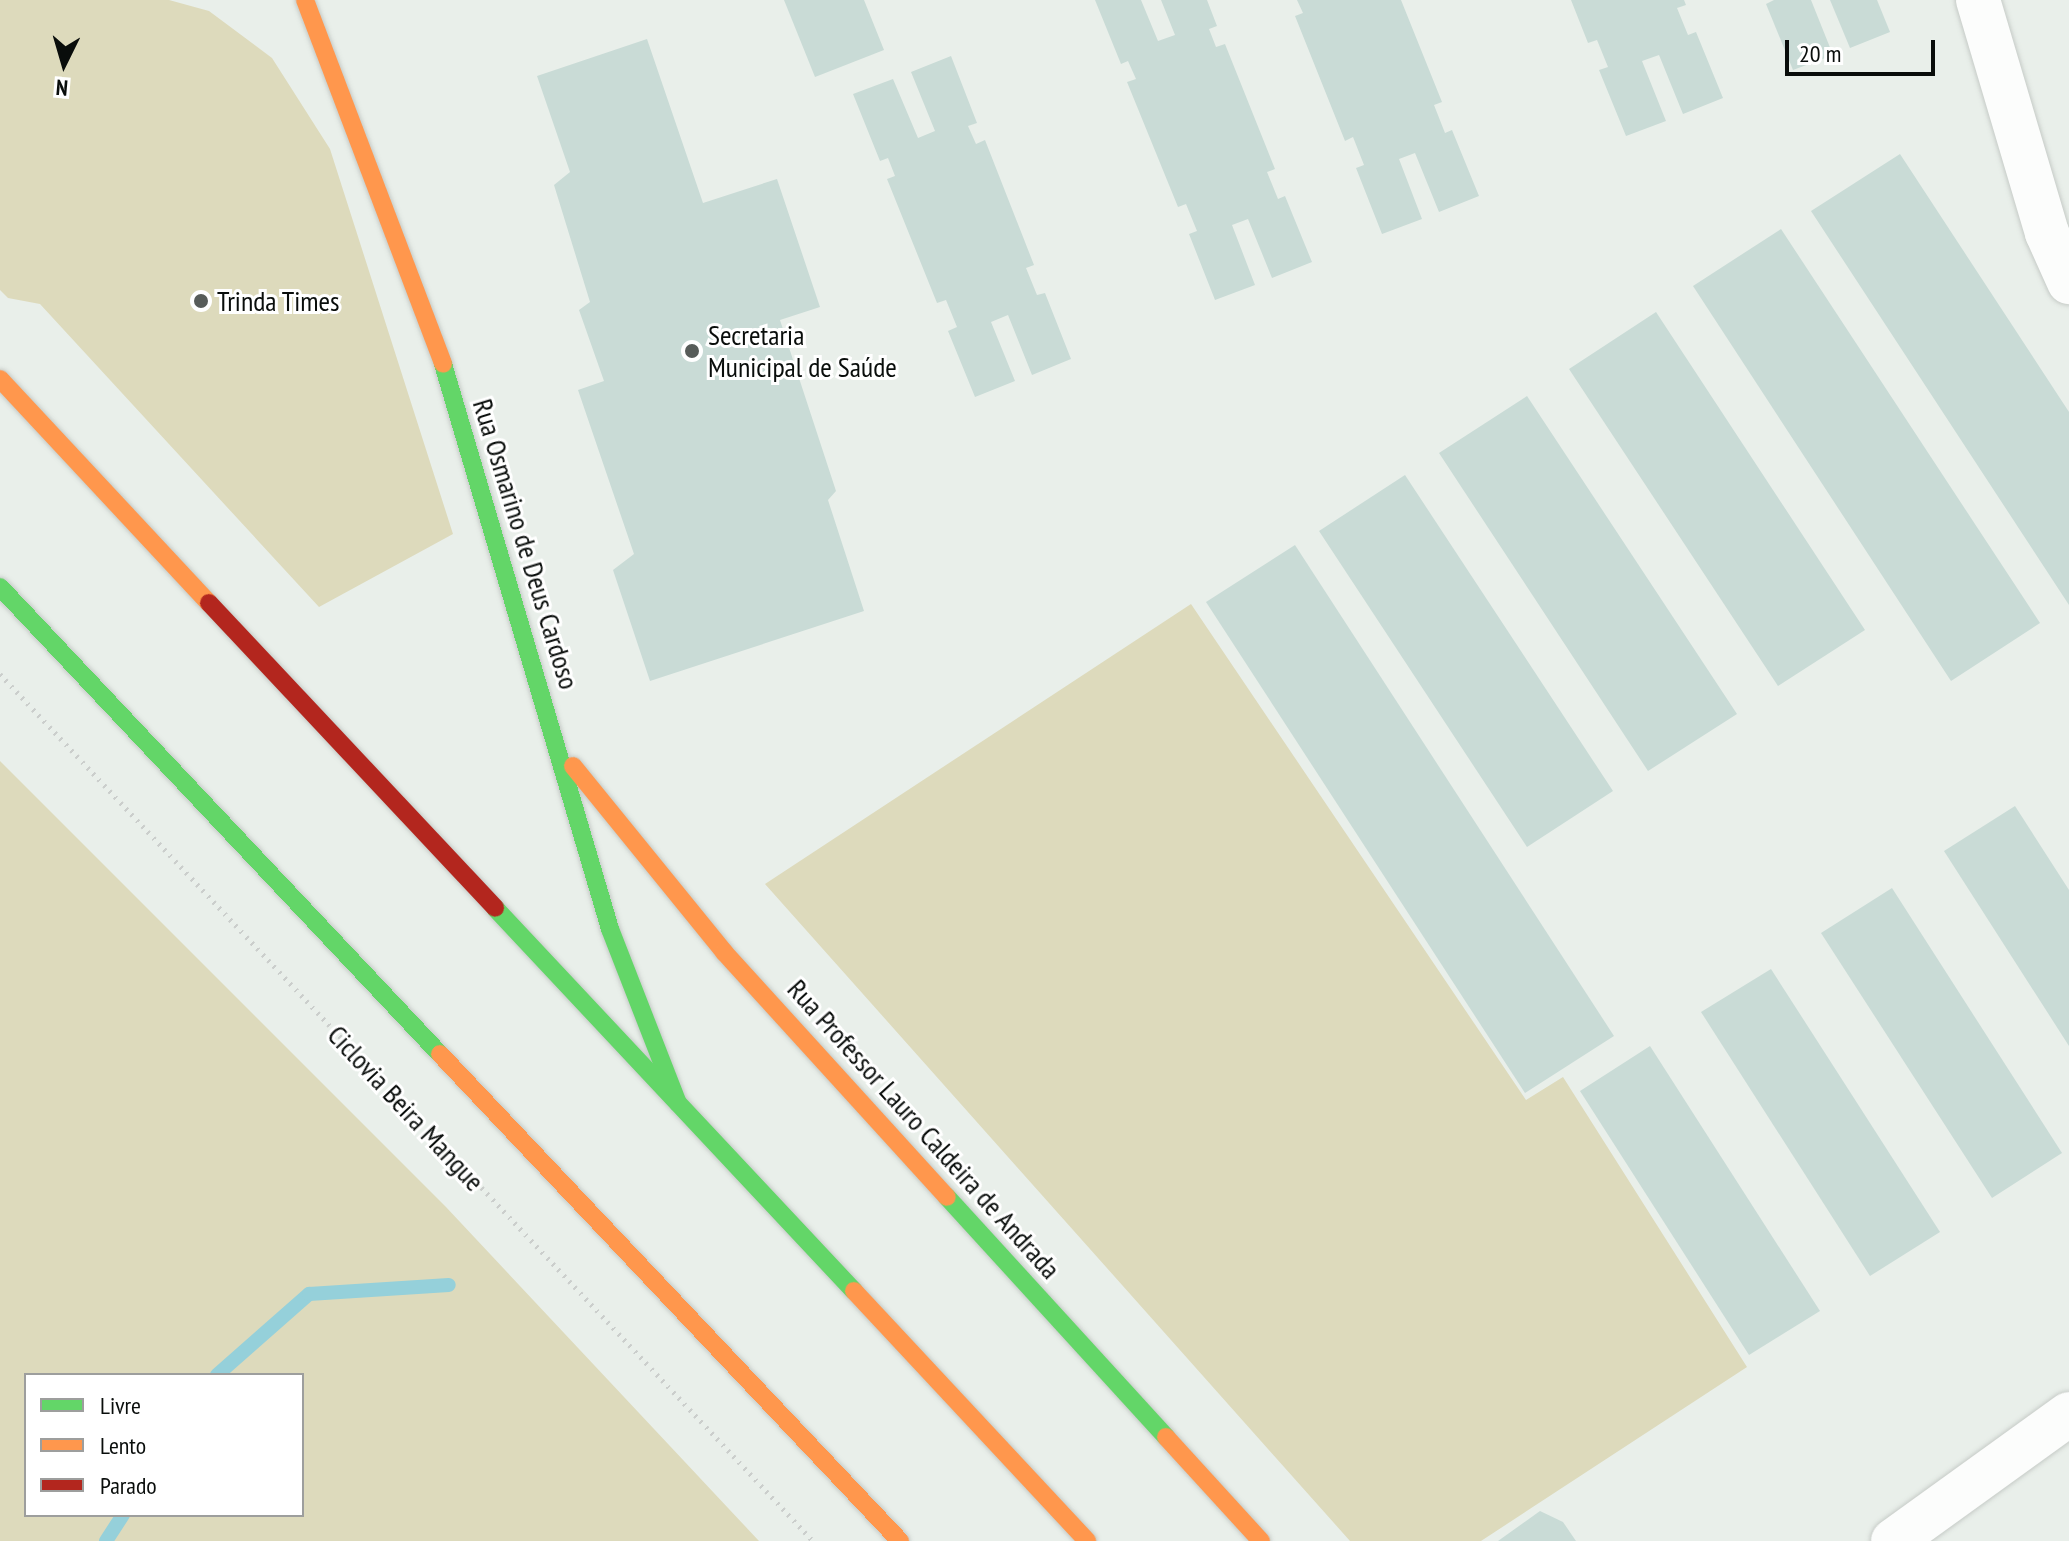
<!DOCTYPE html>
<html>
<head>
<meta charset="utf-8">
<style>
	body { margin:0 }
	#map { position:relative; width:2069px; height:1541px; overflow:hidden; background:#e9efea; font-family:"PT Sans Narrow",sans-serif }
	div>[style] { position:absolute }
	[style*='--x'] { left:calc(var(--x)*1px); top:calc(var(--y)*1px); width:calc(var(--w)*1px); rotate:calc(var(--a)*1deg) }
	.green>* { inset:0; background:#dddabc }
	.stream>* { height:14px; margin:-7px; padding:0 7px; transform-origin:7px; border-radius:7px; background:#95d0da }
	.building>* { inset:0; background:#c9dbd6 }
	.path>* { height:5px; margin-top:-2.5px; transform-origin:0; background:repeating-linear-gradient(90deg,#cbcecc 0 2px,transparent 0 8px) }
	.roads { filter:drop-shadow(0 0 2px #c6cbc7) drop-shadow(0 0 2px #c6cbc7) }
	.street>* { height:44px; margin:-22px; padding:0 22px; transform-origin:22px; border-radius:22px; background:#fcfdfc }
	.fast>* { height:18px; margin:-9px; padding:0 9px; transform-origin:9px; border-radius:9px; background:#63d668 }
	.slow>* { height:18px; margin:-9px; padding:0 9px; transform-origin:9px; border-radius:9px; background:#ff974d }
	.jam>* { height:18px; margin:-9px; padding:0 9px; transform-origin:9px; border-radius:9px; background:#b3261e }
	.dots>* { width:22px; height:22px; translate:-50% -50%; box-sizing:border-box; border:4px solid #fff; border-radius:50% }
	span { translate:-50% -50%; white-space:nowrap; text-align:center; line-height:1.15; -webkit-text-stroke:6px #fff; paint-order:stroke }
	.poi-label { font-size:28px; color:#090d0b }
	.left { translate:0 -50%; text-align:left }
	.street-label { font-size:28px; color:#090d0b }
	.legend { position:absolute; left:24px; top:1373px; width:280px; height:144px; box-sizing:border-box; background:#fff; border:2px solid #9d9e9d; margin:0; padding:10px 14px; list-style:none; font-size:24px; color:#090d0b }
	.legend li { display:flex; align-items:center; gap:16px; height:40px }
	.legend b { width:40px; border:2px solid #9d9e9d }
	.north { position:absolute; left:24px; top:24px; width:80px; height:80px; -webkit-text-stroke:6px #fff; paint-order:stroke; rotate:185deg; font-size:22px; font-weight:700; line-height:32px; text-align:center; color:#090d0b }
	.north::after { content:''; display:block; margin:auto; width:28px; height:36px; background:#090d0b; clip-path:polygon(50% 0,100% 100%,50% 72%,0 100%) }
	.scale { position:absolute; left:1785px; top:40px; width:150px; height:36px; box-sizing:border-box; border:4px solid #090d0b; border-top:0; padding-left:10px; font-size:24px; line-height:28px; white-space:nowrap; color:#090d0b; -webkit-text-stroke:6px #fff; paint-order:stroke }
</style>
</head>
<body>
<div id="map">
	<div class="green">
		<i style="clip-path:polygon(0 0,169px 0,209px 11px,272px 58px,330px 149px,453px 534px,319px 607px,40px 304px,8px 298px,0 290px)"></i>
		<i style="clip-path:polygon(1191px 604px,1526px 1100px,1563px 1077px,1747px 1367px,1481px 1541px,1350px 1541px,765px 884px)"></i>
		<i style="clip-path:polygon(evenodd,0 761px,446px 1207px,759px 1541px,0 1541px,0 761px,26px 1375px,302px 1375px,302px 1515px,26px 1515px,26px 1375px)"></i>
	</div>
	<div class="stream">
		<i style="--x:217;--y:1375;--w:123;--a:-41.4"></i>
		<i style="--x:309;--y:1294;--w:140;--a:-3.7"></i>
		<i style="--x:106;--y:1541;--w:31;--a:-57"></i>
	</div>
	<div class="building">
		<i style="clip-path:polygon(784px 0,864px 0,884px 50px,815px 77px)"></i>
		<i style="clip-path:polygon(1095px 0,1141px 0,1158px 41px,1175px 35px,1161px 0,1207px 0,1217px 26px,1209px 29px,1216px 47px,1225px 44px,1275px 169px,1267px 172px,1278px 199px,1285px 196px,1312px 262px,1272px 278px,1248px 219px,1232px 225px,1255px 285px,1215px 300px,1189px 234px,1197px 231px,1186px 204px,1178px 207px,1127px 82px,1136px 79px,1128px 61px,1121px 64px)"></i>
		<i style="clip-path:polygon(1297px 0,1401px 0,1442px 102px,1434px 105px,1445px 133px,1452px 130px,1479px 196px,1439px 212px,1415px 153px,1399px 159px,1422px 219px,1382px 234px,1356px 168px,1364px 165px,1353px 137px,1345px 141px,1295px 16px,1303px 13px)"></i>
		<i style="clip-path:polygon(1571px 0,1684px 0,1686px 5px,1677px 8px,1688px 35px,1696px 32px,1723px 98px,1683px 114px,1659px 55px,1642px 61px,1666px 121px,1626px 136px,1599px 70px,1608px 67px,1597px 40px,1588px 43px)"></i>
		<i style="clip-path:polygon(1774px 0,1811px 0,1833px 55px,1793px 70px,1766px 4px)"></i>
		<i style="clip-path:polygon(1830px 0,1877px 0,1890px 32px,1850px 48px)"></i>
		<i style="clip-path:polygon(647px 39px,703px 203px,777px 179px,820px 307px,780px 320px,836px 491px,828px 500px,864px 611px,650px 681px,613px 570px,634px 554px,578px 390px,604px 381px,579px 310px,590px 302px,554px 185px,570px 172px,537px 76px)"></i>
		<i style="clip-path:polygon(951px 56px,977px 123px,968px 126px,976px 144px,985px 140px,1034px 265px,1026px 268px,1037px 295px,1045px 293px,1071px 359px,1032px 375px,1008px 315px,991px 322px,1015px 381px,975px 397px,948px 331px,957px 327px,946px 300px,937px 303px,887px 179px,895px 176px,888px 158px,880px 161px,853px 94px,893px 79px,918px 138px,935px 131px,911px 72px)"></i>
		<i style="clip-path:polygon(1900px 154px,2069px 412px,2069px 605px,1811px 211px)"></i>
		<i style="clip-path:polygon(1781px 229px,2040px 623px,1951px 681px,1693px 286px)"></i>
		<i style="clip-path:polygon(1656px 312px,1865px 630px,1778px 686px,1569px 369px)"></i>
		<i style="clip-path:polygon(1527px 396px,1737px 714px,1648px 771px,1439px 453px)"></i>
		<i style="clip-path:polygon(1405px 475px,1613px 791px,1527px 847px,1319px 531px)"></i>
		<i style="clip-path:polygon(1295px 545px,1614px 1036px,1525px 1093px,1206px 602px)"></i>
		<i style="clip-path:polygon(2015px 806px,2069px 890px,2069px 1046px,1944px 851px)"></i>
		<i style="clip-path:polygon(1892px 888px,2062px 1153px,1992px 1198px,1821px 933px)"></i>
		<i style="clip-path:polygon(1771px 969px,1940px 1232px,1870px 1276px,1701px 1012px)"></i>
		<i style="clip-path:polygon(1650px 1046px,1820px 1311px,1749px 1355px,1580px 1091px)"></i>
		<i style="clip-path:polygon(1540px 1511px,1563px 1522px,1576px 1541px,1498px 1541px)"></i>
	</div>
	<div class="path">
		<i style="--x:0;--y:674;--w:1189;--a:46.84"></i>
	</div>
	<div class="roads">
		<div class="street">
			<i style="--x:1978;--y:0;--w:243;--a:73.5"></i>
			<i style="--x:2047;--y:233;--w:54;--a:65.8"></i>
			<i style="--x:1893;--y:1541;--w:217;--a:-35.8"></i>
		</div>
		<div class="fast">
			<i style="--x:443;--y:364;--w:589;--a:73.53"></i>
			<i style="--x:610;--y:929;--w:187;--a:68.7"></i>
			<i style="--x:0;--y:587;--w:642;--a:46.71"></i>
			<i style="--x:495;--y:908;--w:525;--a:46.85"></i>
			<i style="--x:947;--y:1197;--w:325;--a:47.6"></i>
		</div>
		<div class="slow">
			<i style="--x:305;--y:0;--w:389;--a:69.2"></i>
			<i style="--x:0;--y:379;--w:306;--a:47"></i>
			<i style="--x:573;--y:766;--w:240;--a:50.9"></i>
			<i style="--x:724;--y:952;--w:331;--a:47.7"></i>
			<i style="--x:440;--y:1054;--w:670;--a:46.63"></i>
			<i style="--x:854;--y:1291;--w:342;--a:47"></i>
			<i style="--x:1166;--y:1437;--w:141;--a:47.6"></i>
		</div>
		<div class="jam">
			<i style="--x:209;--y:603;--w:418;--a:46.8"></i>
		</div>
	</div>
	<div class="dots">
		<i style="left:201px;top:301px;background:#575c59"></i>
		<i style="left:692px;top:351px;background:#575c59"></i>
	</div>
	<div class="poi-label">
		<span class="left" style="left:217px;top:301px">Trinda Times</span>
		<span class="left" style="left:708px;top:351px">Secretaria<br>Municipal de Saúde</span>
	</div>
	<div class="street-label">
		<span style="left:526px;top:544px;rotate:73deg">Rua Osmarino de Deus Cardoso</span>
		<span style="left:406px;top:1108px;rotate:47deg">Ciclovia Beira Mangue</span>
		<span style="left:924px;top:1129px;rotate:48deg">Rua Professor Lauro Caldeira de Andrada</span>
	</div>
	<ul class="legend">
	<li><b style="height:10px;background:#63d668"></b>Livre</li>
	<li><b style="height:10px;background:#ff974d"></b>Lento</li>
	<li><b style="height:10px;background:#b3261e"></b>Parado</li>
	</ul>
	<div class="north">N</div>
	<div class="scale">20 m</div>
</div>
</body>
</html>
